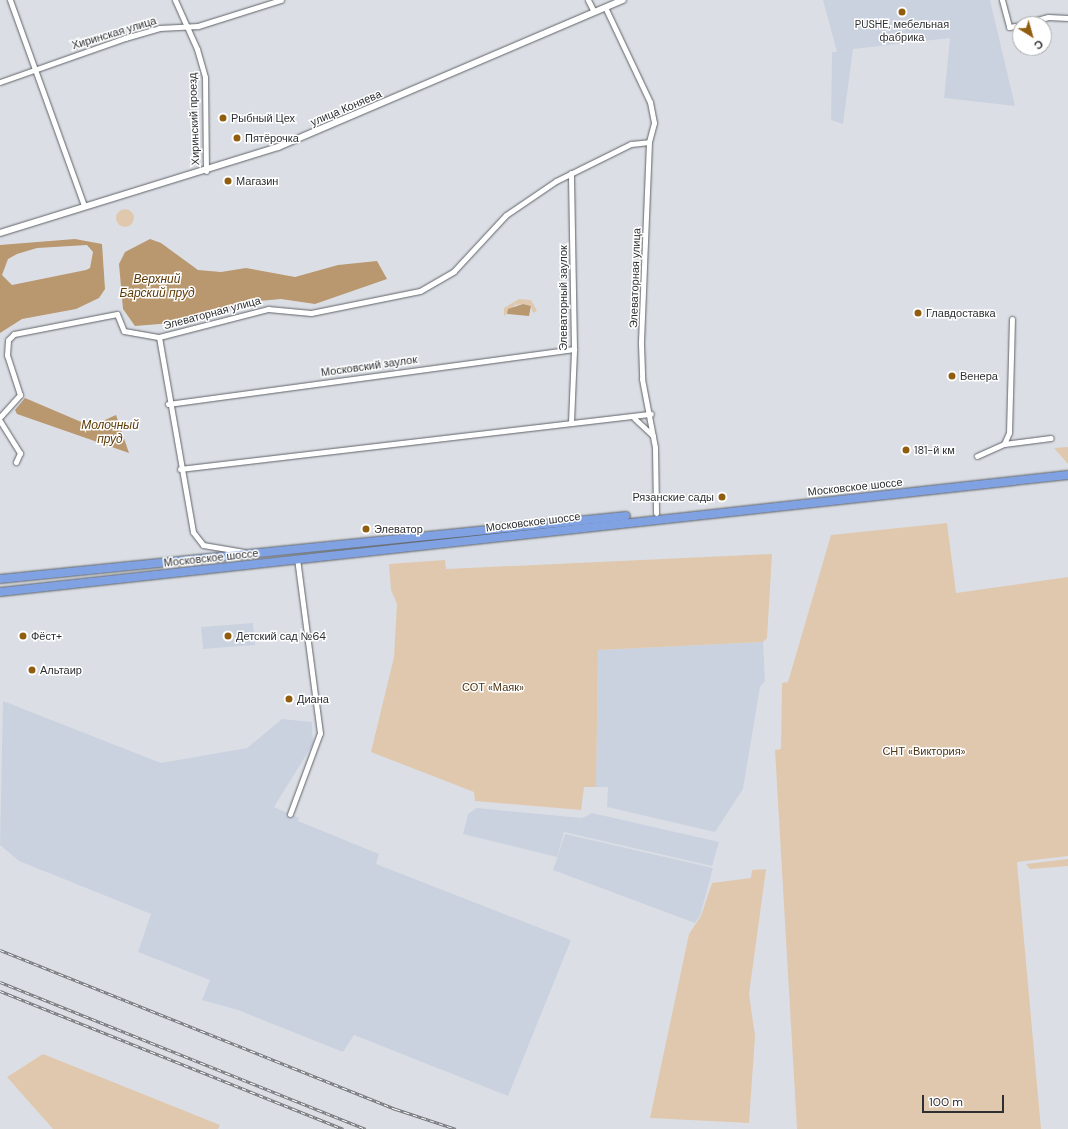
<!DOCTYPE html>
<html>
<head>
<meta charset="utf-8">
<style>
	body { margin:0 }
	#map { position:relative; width:1068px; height:1129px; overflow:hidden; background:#dbdfe5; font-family:"DM Sans",sans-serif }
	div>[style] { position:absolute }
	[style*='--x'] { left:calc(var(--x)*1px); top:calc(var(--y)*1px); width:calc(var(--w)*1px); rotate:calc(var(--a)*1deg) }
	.built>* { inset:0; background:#cbd2df }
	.green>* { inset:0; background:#e0c8ae }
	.round { border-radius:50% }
	.water>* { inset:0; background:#b9976f }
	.roads { filter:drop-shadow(0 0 1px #5f6368) drop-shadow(0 0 1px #5f6368) }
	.minor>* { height:5px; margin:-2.5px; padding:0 2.5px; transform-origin:2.5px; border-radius:2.5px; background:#fff }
	.tertiary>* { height:6px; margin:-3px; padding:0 3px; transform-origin:3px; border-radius:3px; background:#fff }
	.trunk>* { height:8px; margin:-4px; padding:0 4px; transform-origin:4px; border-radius:4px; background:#80a2e3 }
	.rail>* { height:3px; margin-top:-1.5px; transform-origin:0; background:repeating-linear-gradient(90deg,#fff 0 4.5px,#74767a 0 9px); box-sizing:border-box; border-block:1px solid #74767a }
	.dots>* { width:11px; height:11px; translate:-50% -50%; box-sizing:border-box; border:2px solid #fff; border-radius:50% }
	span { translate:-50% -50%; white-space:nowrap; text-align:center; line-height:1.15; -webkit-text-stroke:3px #fff; paint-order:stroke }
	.poi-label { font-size:11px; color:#2e2f32 }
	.left { translate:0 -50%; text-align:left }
	.right { translate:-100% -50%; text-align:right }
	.street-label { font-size:11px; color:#2e2f32 }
	.park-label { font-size:11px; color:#4c3312 }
	.water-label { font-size:12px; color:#5c3904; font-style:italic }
	.north { position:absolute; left:1012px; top:16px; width:40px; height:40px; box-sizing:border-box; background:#fff; border:1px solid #abacad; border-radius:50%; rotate:143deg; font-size:11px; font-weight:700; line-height:16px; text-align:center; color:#2e2f32 }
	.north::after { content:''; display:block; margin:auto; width:14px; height:18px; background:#915e0f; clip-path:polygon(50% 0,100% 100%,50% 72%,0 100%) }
	.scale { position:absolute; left:922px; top:1095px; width:82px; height:18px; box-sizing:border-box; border:2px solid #2e2f32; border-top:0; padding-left:5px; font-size:12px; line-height:14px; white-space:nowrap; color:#2e2f32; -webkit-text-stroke:3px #fff; paint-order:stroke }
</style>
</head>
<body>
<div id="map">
	<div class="built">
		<i style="clip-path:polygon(823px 0,990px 0,1015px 106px,944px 98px,950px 38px,853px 49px,843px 124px,831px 120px,832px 52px,837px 52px)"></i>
		<i style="clip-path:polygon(253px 623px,255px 645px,203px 649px,201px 627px)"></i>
		<i style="clip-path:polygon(763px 642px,765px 681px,760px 687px,743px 789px,715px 832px,607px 807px,608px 787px,596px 787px,598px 650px)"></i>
		<i style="clip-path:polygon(3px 701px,161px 763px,247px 748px,282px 719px,312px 722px,313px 744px,274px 807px,299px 818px,298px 821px,379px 854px,376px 864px,571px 940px,508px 1096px,354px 1035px,343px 1052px,238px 1010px,202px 1000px,210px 980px,138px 952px,151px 914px,19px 861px,0 845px)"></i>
		<i style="clip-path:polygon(477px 808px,582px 818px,592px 813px,719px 842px,712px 866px,564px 832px,557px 857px,463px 834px,468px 814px)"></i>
		<i style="clip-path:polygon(565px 834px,713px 868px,700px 916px,695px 923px,553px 870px)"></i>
	</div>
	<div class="green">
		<i class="round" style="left:116px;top:209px;width:18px;height:18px"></i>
		<i style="clip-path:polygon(519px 299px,531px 300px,537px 311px,533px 313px,531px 306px,523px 304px,515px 305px,504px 316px,504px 308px)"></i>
		<i style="clip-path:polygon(1068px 447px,1068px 464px,1054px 448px)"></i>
		<i style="clip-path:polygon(947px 523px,956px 593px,1068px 577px,1068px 856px,1017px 862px,1041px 1129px,797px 1129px,775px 750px,781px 749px,782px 683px,788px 682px,831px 535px)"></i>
		<i style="clip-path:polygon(772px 554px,767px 638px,763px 642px,598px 650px,596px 787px,584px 787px,581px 810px,475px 801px,474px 792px,371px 752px,394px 657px,397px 604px,391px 590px,389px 564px,445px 560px,446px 569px)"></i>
		<i style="clip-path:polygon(1068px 859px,1068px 866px,1030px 869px,1026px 864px)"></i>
		<i style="clip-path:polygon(766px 869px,749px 994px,755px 1036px,749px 1123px,650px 1118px,689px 934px,701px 916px,712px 883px,751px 878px,752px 870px)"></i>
		<i style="clip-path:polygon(43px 1054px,220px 1125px,218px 1129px,53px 1129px,7px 1077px)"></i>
	</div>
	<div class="water">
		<i style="clip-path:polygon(evenodd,75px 239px,102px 244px,105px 289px,99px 298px,76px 309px,22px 319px,0 333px,0 245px,75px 239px,87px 245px,93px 252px,90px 268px,86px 270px,12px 285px,2px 275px,8px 259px,17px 254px,37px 248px,87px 245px)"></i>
		<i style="clip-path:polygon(150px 239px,161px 243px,198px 270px,221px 272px,246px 268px,295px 277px,338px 265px,377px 261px,387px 279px,315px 304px,281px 299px,238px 303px,218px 314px,184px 322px,135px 326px,123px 309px,119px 264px,125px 252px)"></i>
		<i style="clip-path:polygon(523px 304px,531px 306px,529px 316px,507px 314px,508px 309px)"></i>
		<i style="clip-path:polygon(25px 398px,86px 424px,96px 424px,116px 415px,129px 453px,17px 414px,15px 410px)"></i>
	</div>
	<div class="roads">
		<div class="minor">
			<i style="--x:10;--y:0;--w:218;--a:70.2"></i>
			<i style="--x:175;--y:0;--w:54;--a:65.8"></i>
			<i style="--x:197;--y:49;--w:29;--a:74"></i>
			<i style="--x:205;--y:77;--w:94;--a:89.4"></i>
			<i style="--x:588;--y:0;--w:13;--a:63"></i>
			<i style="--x:1002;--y:0;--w:28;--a:75"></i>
			<i style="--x:1009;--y:27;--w:11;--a:-10"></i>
			<i style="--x:605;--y:7;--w:105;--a:64.7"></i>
			<i style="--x:650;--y:102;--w:21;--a:79"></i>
			<i style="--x:654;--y:123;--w:20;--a:105"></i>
			<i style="--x:649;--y:142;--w:202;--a:92.3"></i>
			<i style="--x:641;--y:344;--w:35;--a:88"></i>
			<i style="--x:642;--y:379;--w:69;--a:79.2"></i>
			<i style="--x:655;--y:447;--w:66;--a:89.1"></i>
			<i style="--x:1022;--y:24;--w:27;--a:-15"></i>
			<i style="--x:1048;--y:17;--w:20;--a:3"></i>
			<i style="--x:0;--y:82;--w:133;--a:-19.4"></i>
			<i style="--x:125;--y:38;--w:35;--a:-16"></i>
			<i style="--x:159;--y:28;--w:39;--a:-3"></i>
			<i style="--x:198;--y:26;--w:87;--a:-17.4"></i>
			<i style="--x:159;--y:337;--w:113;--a:-14.4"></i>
			<i style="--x:268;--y:309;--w:43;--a:5.3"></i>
			<i style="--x:311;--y:313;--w:111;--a:-11.4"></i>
			<i style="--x:420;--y:291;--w:39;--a:-30"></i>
			<i style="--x:454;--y:271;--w:76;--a:-47.1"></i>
			<i style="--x:506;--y:215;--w:60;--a:-34.2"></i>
			<i style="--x:556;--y:181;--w:84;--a:-26.3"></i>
			<i style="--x:631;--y:144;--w:18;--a:-6"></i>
			<i style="--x:168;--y:404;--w:410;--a:-7.7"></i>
			<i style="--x:0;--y:417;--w:30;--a:-48"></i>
			<i style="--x:20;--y:395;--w:42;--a:-108"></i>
			<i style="--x:7;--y:355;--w:15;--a:-86"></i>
			<i style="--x:8;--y:340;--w:8;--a:-45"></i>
			<i style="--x:14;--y:334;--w:105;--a:-11"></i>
			<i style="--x:117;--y:314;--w:18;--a:68"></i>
			<i style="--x:124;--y:331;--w:36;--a:10"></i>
			<i style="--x:159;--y:337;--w:198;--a:80.1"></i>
			<i style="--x:193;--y:532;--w:16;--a:52"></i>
			<i style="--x:203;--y:545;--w:43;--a:9.5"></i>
			<i style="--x:634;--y:418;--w:26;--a:43"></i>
			<i style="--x:0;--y:421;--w:38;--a:58"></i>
			<i style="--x:20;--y:453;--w:10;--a:114"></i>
			<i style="--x:571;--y:422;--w:73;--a:-87.6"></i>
			<i style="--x:574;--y:349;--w:176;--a:-91"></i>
			<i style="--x:1004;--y:444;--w:12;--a:-66"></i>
			<i style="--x:1009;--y:433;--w:114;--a:-88.5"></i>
			<i style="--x:977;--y:456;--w:30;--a:-24"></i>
			<i style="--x:1004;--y:444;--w:47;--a:-7.3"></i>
			<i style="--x:180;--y:469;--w:474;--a:-6.7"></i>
			<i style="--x:290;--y:814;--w:86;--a:-69.7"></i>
			<i style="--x:320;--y:733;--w:176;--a:-97.5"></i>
		</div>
		<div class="tertiary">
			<i style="--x:0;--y:233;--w:291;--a:-17.2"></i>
			<i style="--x:278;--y:147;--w:375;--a:-23.1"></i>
		</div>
		<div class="trunk">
			<i style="--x:0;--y:579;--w:629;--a:-5.75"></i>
			<i style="--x:0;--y:592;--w:1074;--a:-6.25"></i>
		</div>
	</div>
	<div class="rail">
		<i style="--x:0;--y:950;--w:427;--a:21.9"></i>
		<i style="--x:396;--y:1109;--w:63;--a:18.4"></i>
		<i style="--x:0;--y:982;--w:394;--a:21.9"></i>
		<i style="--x:0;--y:991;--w:370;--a:21.9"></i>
	</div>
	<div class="dots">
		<i style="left:902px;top:12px;background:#915e0f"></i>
		<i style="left:223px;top:118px;background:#915e0f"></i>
		<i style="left:237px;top:138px;background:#915e0f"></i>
		<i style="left:228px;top:181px;background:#915e0f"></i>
		<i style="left:918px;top:313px;background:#915e0f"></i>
		<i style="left:952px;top:376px;background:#915e0f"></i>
		<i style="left:906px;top:450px;background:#915e0f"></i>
		<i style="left:722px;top:497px;background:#915e0f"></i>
		<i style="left:366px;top:529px;background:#915e0f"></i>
		<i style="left:23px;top:636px;background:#915e0f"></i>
		<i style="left:228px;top:636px;background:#915e0f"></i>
		<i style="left:32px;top:670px;background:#915e0f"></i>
		<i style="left:289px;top:699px;background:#915e0f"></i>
	</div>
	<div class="poi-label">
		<span style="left:902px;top:31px">PUSHE, мебельная<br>фабрика</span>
		<span class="left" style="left:231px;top:118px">Рыбный Цех</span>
		<span class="left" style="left:245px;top:138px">Пятёрочка</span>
		<span class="left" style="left:236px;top:181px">Магазин</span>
		<span class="left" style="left:926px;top:313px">Главдоставка</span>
		<span class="left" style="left:960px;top:376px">Венера</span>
		<span class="left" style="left:914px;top:450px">181-й км</span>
		<span class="right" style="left:714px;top:497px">Рязанские сады</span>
		<span class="left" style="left:374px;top:529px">Элеватор</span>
		<span class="left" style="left:31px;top:636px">Фёст+</span>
		<span class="left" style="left:236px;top:636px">Детский сад №64</span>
		<span class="left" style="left:40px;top:670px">Альтаир</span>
		<span class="left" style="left:297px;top:699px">Диана</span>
	</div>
	<div class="street-label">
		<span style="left:114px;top:33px;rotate:-17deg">Хиринская улица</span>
		<span style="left:346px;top:108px;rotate:-23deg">улица Коняева</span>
		<span style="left:194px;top:119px;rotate:-92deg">Хиринский проезд</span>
		<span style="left:635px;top:278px;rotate:-88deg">Элеваторная улица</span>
		<span style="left:563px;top:298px;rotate:-90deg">Элеваторный заулок</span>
		<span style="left:212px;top:313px;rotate:-15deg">Элеваторная улица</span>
		<span style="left:369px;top:366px;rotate:-8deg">Московский заулок</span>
		<span style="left:855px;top:487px;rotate:-6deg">Московское шоссе</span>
		<span style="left:533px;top:522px;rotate:-7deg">Московское шоссе</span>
		<span style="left:211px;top:558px;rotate:-6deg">Московское шоссе</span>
	</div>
	<div class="park-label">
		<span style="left:493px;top:687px">СОТ «Маяк»</span>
		<span style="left:924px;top:751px">СНТ «Виктория»</span>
	</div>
	<div class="water-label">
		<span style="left:157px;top:287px">Верхний<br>Барский пруд</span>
		<span style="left:110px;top:433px">Молочный<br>пруд</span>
	</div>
	<div class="north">С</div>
	<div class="scale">100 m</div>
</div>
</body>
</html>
